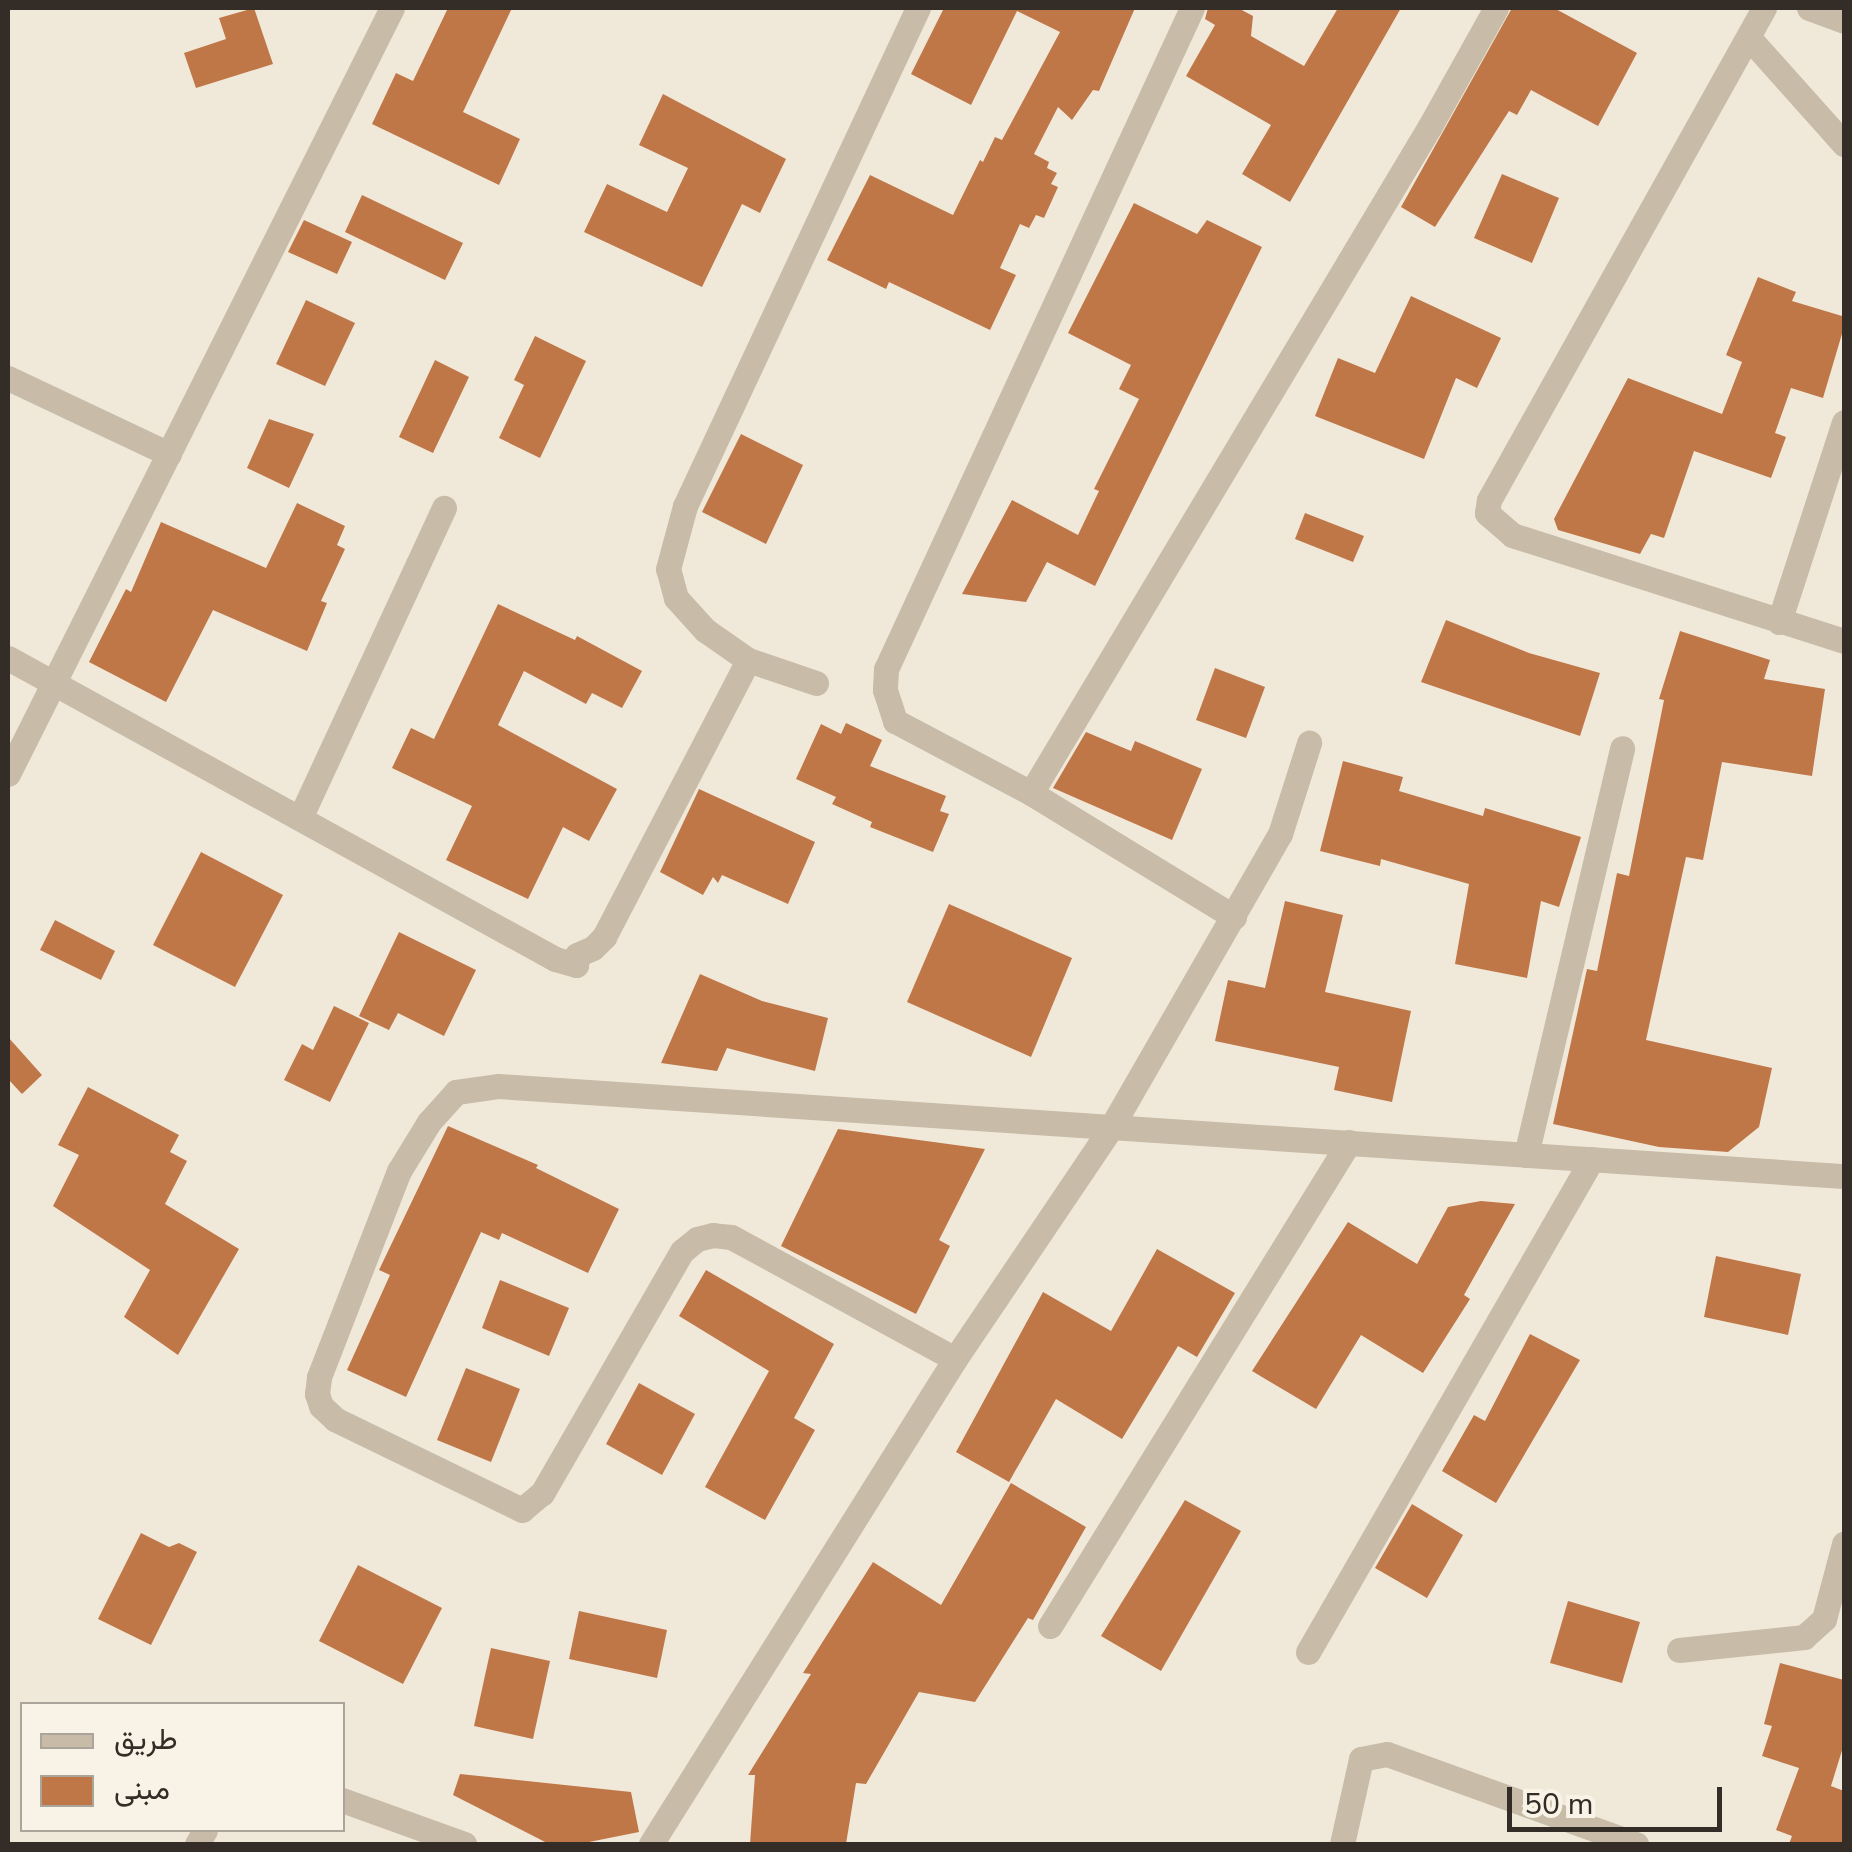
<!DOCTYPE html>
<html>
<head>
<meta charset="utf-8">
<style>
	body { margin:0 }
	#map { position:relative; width:1852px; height:1852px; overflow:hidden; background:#f0e9da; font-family:"Nunito Sans",Vazirmatn,sans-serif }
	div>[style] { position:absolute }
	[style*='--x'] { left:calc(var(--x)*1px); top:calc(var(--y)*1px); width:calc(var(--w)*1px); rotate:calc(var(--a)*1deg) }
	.building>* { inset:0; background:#c07748 }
	.street>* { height:25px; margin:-12.5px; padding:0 12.5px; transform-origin:12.5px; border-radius:12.5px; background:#c8bba7 }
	span { translate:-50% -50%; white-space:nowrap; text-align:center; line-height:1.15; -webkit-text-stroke:9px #f8f3e6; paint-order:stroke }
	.frame { position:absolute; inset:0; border:10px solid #342d27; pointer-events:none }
	.legend { position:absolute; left:20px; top:1702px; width:325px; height:130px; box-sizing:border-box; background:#f8f3e6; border:2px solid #aaa49a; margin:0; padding:12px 18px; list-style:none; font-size:30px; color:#342d27 }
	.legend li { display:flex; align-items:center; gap:20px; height:50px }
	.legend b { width:50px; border:2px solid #aaa49a }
	.scale { position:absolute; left:1507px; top:1787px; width:215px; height:45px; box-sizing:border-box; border:5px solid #342d27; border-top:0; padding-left:12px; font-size:30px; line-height:35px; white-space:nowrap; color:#342d27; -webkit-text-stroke:8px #f8f3e6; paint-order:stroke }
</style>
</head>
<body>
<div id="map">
	<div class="building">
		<i style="clip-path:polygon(254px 8px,273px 64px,196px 88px,184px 53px,226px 39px,219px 18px)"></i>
		<i style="clip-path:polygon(448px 8px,512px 8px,463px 112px,520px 139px,499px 185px,372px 124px,396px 73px,413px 81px)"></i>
		<i style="clip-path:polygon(944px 8px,1135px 8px,1099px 91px,1093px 90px,1072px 120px,1058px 107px,1034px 154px,1049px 162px,1047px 168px,1057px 173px,1051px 184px,1058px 187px,1044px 218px,1036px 215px,1029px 228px,1020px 224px,1000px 268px,1016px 275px,990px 330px,889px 282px,886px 289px,827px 260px,870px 175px,953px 215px,980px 160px,983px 162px,995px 137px,1002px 140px,1060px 32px,1017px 11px,971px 105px,911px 74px)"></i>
		<i style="clip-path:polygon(1208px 8px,1238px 8px,1253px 16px,1251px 36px,1304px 66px,1338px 8px,1401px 8px,1290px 202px,1242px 174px,1271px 125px,1186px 76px,1215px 25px,1205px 19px)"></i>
		<i style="clip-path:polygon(1512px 8px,1554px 8px,1637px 53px,1598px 126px,1531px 90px,1517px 115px,1509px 111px,1435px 227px,1401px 207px)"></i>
		<i style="clip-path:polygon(663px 94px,786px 159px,760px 213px,742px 204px,702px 287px,584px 232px,607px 184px,667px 212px,688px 168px,639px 145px)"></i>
		<i style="clip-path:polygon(1502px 174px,1559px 198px,1532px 263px,1474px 238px)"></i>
		<i style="clip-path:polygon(362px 195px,463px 243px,445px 280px,345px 232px)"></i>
		<i style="clip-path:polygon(1134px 203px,1197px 234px,1207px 220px,1262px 247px,1095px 586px,1047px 562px,1026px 602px,962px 594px,1012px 500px,1078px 535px,1099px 491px,1094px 489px,1139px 399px,1119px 389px,1131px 365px,1068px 333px)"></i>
		<i style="clip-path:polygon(304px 220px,352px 242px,337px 274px,288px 252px)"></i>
		<i style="clip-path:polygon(1758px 277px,1796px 292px,1792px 301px,1842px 316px,1844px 327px,1823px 398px,1791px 388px,1775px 433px,1786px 437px,1771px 478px,1694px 451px,1664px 538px,1651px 534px,1640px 554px,1558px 530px,1554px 519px,1628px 378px,1722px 414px,1742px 362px,1726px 355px)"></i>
		<i style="clip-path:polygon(1411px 296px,1501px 338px,1477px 388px,1456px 378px,1424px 459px,1315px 416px,1338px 358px,1375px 373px)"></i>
		<i style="clip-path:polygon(306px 300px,355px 323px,325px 386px,276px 364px)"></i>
		<i style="clip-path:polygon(535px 336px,586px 361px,540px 458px,499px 438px,524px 385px,514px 380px)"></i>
		<i style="clip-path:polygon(435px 360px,469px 377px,433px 453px,399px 437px)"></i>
		<i style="clip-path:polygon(269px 419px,314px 434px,289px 488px,247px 468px)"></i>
		<i style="clip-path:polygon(741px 434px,803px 465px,766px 544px,702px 512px)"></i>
		<i style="clip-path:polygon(297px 503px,345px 526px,337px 545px,345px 549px,321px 601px,327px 603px,307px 651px,213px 610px,166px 702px,89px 662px,126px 589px,131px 592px,161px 522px,266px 568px)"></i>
		<i style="clip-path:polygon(1305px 513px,1364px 536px,1353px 562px,1295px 539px)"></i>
		<i style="clip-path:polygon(498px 604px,575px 640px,577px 636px,642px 671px,622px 708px,592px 693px,586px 704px,524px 671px,498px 725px,617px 789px,589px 841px,563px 827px,528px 899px,446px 860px,472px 806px,392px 768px,411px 728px,434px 739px)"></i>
		<i style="clip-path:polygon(1446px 620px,1529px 653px,1600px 673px,1580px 736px,1421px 682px)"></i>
		<i style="clip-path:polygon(1680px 631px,1770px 660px,1764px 679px,1825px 689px,1812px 776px,1722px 762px,1703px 860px,1686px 857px,1646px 1040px,1772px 1068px,1759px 1127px,1728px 1152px,1659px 1147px,1553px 1124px,1587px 969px,1597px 971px,1617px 873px,1629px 876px,1664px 700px,1659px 699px)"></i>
		<i style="clip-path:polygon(1215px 668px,1265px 687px,1246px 738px,1196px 720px)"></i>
		<i style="clip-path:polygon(846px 723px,882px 740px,870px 766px,946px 796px,940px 811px,949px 814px,933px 852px,870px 827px,872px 822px,832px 804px,836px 797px,796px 779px,821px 724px,841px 734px)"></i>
		<i style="clip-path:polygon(1086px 732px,1131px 751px,1135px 741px,1202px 769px,1172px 840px,1053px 788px)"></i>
		<i style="clip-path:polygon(1343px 761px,1403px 777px,1399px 791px,1483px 816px,1485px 808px,1581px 837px,1559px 907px,1541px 901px,1527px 978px,1455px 964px,1469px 884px,1381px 859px,1380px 866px,1320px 851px)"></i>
		<i style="clip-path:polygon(699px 789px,815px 842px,788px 904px,722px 875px,718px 883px,713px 877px,703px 895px,660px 872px)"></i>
		<i style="clip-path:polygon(201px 852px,283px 895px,235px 987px,153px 945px)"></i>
		<i style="clip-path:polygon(1285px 901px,1343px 915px,1325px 992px,1411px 1011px,1392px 1102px,1334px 1090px,1339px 1067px,1215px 1041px,1228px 980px,1265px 988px)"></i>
		<i style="clip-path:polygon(949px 904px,1072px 958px,1031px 1057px,907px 1002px)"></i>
		<i style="clip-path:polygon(55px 920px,115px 951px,101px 980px,40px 950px)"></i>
		<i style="clip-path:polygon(399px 932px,476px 970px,444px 1036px,398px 1013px,389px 1030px,359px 1016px)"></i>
		<i style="clip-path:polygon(700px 974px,762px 1001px,828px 1018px,815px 1071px,727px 1048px,717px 1071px,661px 1063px)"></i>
		<i style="clip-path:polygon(334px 1006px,369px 1023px,330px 1102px,284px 1080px,302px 1044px,313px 1050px)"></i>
		<i style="clip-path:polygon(8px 1037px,42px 1075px,22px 1094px,8px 1079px)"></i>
		<i style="clip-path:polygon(88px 1087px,179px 1135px,170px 1152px,187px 1161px,165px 1204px,239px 1249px,178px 1355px,124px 1317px,150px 1270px,53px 1206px,79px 1155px,58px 1145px)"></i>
		<i style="clip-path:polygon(448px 1126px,538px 1165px,536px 1168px,619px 1209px,588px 1273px,502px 1233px,499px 1240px,481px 1232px,406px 1397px,347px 1370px,390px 1275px,379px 1270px)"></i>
		<i style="clip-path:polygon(838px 1129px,985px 1149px,939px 1240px,950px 1246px,916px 1314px,781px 1246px)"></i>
		<i style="clip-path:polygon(1481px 1201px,1515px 1204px,1464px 1295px,1470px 1299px,1423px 1373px,1361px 1335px,1316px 1409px,1252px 1371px,1348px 1222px,1417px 1264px,1448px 1207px)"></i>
		<i style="clip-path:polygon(1157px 1249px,1235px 1293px,1197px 1357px,1178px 1346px,1122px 1439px,1056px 1399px,1009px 1482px,956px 1452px,1043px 1292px,1111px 1331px)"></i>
		<i style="clip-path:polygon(1716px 1256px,1801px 1274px,1788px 1335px,1704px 1317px)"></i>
		<i style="clip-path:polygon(706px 1270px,834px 1344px,794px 1418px,815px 1430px,765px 1520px,705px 1487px,769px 1371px,679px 1316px)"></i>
		<i style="clip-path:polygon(500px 1280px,569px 1308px,549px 1356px,482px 1328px)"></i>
		<i style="clip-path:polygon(1530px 1334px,1580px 1360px,1496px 1503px,1442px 1471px,1474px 1415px,1485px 1421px)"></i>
		<i style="clip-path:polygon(466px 1368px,520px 1389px,491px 1462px,437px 1440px)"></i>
		<i style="clip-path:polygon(639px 1383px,695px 1414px,662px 1475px,606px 1444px)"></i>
		<i style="clip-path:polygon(1011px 1483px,1086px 1527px,1033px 1620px,1028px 1618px,975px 1702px,919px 1692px,866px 1784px,856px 1783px,846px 1844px,750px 1844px,755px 1775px,748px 1775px,811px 1674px,803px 1673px,873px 1562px,941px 1605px)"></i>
		<i style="clip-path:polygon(1185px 1500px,1241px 1531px,1161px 1671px,1101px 1636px)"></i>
		<i style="clip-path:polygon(1412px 1504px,1463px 1535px,1427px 1598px,1375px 1568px)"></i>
		<i style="clip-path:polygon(141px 1533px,169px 1547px,179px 1543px,197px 1552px,151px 1645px,98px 1619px)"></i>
		<i style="clip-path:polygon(358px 1565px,442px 1608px,403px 1684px,319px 1641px)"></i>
		<i style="clip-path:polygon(1568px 1601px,1640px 1622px,1622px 1683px,1550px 1663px)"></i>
		<i style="clip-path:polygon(579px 1611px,667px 1630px,657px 1678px,569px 1659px)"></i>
		<i style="clip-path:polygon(491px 1648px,550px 1661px,533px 1739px,474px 1726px)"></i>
		<i style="clip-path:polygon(1780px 1663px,1844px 1680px,1844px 1744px,1831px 1786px,1844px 1791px,1844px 1844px,1789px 1844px,1792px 1836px,1776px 1830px,1799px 1768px,1762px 1756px,1772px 1726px,1764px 1724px)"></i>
		<i style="clip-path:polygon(460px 1774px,631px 1792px,639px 1832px,579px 1844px,549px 1844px,453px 1795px)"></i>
	</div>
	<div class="street">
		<i style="--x:1192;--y:8;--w:728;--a:114.84"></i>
		<i style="--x:886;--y:669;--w:21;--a:93"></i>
		<i style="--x:885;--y:690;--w:33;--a:72"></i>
		<i style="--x:895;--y:721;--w:154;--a:27.9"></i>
		<i style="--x:1031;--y:793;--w:238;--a:31.4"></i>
		<i style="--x:1764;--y:8;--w:564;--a:119.2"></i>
		<i style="--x:1489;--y:500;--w:13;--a:99"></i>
		<i style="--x:1487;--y:513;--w:33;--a:41"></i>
		<i style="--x:1512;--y:535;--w:349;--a:17.7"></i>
		<i style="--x:1809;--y:8;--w:37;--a:20"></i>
		<i style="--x:1750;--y:39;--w:141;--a:48.2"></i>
		<i style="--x:8;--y:378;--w:178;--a:25.3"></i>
		<i style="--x:1779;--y:622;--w:210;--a:-72"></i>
		<i style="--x:8;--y:658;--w:624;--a:28.82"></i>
		<i style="--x:555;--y:959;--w:22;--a:16"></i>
		<i style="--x:576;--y:965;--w:10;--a:-84"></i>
		<i style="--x:577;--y:955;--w:17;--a:-24"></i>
		<i style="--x:593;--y:948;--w:16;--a:-45"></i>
		<i style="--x:604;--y:937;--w:312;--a:-62.5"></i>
		<i style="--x:816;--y:683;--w:72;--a:-161.3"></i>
		<i style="--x:748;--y:660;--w:52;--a:-145.1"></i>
		<i style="--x:705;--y:630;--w:43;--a:-132.2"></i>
		<i style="--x:676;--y:598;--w:30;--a:-105"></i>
		<i style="--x:668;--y:569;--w:65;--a:-74.9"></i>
		<i style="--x:685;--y:506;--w:550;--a:-64.93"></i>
		<i style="--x:8;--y:774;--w:857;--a:-63.38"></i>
		<i style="--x:1031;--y:793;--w:777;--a:-59.11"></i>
		<i style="--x:1430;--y:126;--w:135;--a:-60.8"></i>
		<i style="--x:300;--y:818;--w:342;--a:-65.1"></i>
		<i style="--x:1526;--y:1155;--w:418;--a:-76.7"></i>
		<i style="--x:955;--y:1359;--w:255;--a:-151.4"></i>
		<i style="--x:731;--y:1237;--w:18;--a:-174"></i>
		<i style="--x:713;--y:1235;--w:16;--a:166"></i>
		<i style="--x:697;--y:1239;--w:19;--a:141"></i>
		<i style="--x:682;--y:1251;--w:280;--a:120"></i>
		<i style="--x:542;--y:1493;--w:26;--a:140"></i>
		<i style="--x:522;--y:1510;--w:208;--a:-154.1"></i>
		<i style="--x:335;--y:1419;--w:19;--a:-137"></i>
		<i style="--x:321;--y:1406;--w:13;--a:-108"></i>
		<i style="--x:317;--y:1394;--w:17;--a:-83"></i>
		<i style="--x:319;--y:1377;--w:221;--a:-68.8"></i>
		<i style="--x:399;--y:1171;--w:57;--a:-58.5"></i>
		<i style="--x:429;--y:1122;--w:40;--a:-48"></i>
		<i style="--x:456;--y:1092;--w:42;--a:-8.1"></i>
		<i style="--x:498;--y:1086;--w:1349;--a:3.83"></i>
		<i style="--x:1050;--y:1626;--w:569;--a:-58.29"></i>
		<i style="--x:1679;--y:1650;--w:126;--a:-5.9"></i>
		<i style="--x:1804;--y:1637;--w:27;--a:-42"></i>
		<i style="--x:1824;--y:1619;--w:78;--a:-75.1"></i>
		<i style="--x:1308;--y:1652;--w:569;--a:-60.06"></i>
		<i style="--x:342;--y:1800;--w:130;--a:19.8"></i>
		<i style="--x:197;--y:1844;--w:16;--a:-60"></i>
		<i style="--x:651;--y:1844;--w:572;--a:-57.92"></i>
		<i style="--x:955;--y:1359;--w:281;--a:-56"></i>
		<i style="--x:1112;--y:1126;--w:337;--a:-60.1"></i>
		<i style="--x:1280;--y:834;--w:96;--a:-72.3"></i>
		<i style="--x:1342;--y:1844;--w:87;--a:-77.4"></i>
		<i style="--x:1361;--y:1759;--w:26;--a:-11"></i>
		<i style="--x:1387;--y:1754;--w:265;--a:19.9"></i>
	</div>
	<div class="frame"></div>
	<ul class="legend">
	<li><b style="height:12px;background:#c8bba7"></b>طريق</li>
	<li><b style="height:28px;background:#c07748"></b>مبنى</li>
	</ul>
	<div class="scale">50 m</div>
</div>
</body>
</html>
